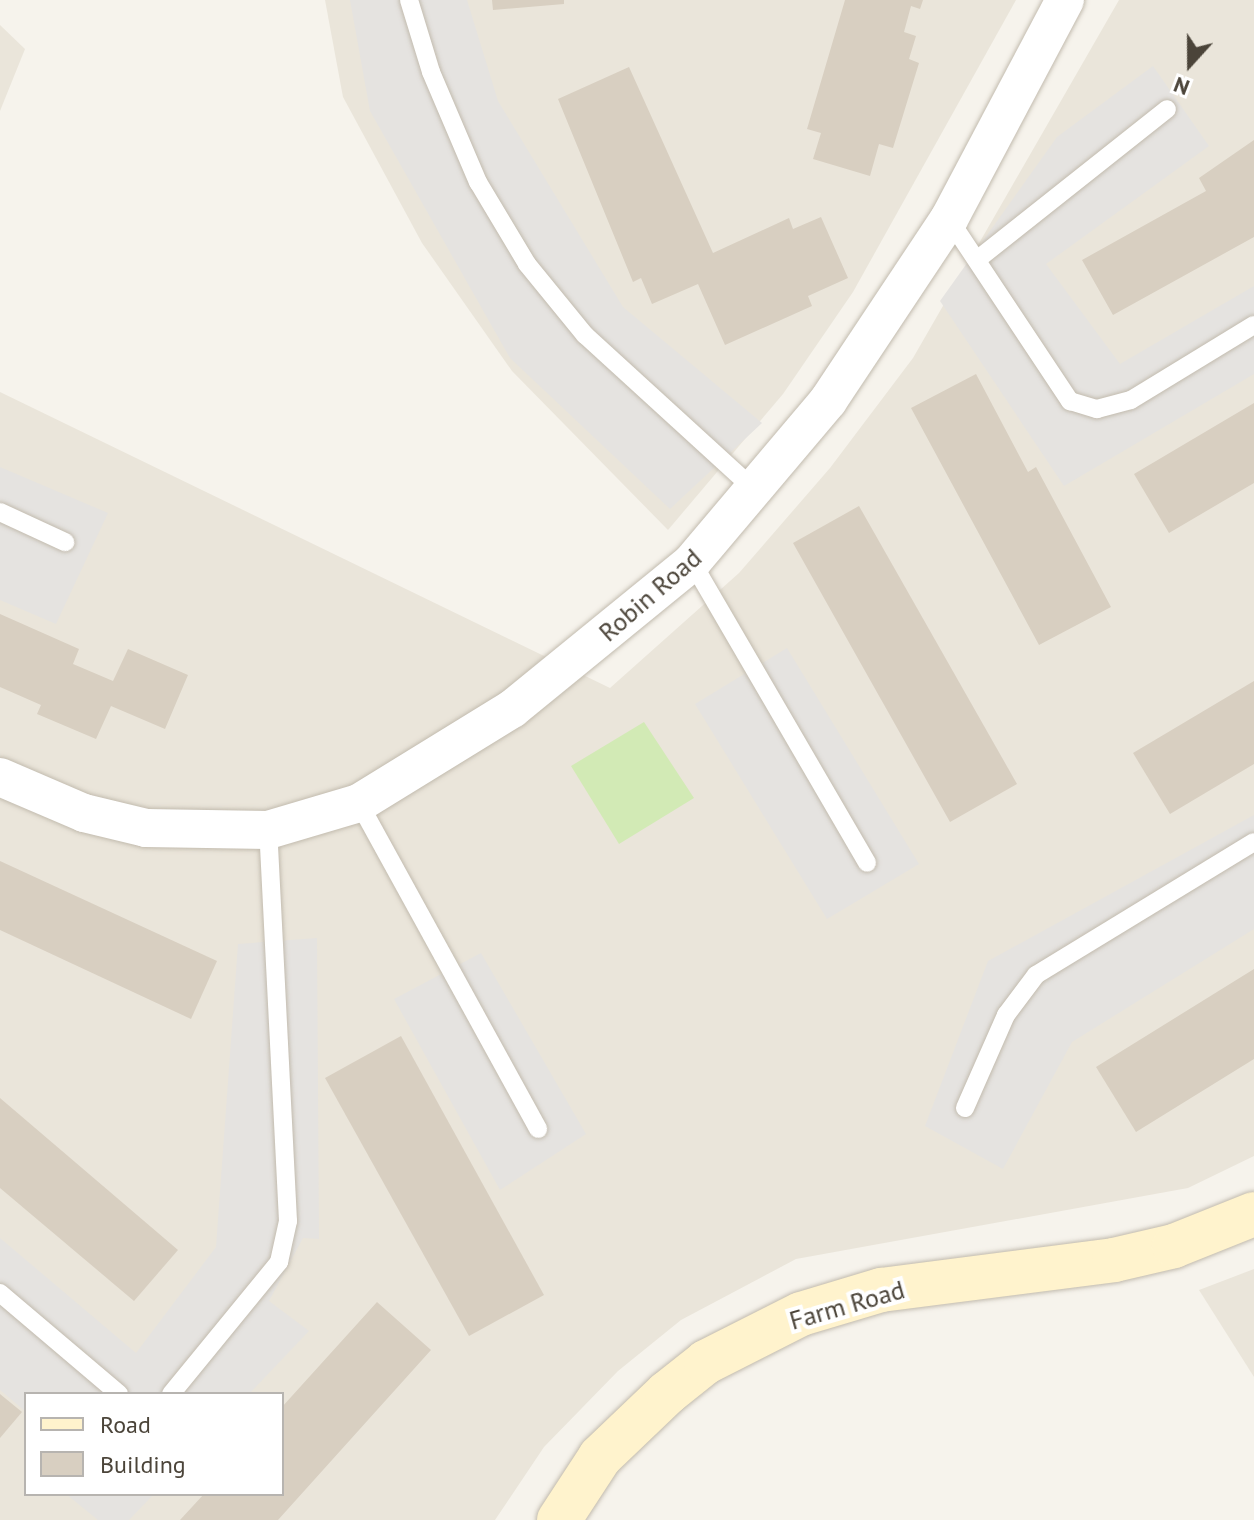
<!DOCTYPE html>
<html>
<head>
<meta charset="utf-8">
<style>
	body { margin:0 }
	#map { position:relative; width:1254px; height:1520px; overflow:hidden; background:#f6f3ec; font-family:"PT Sans",sans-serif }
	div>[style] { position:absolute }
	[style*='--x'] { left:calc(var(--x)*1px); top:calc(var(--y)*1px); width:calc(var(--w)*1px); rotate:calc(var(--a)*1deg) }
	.residential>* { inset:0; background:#eae5da }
	.green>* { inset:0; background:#d2eab5 }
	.parking>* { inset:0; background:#e5e3e0 }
	.building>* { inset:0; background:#d8cfc1 }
	.roads { filter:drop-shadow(0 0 2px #c2bbae) drop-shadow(0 0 2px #c2bbae) }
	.lane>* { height:18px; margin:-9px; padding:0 9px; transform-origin:9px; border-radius:9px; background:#fff }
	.street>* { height:38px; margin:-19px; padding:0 19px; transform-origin:19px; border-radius:19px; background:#fff }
	.secondary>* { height:44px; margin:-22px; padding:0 22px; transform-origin:22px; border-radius:22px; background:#fff3cd }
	span { translate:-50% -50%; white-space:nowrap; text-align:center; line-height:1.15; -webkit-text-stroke:8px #fff; paint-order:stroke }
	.street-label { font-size:26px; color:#4b4439 }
	.legend { position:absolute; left:24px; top:1392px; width:260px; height:104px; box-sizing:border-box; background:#fff; border:2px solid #b7b4b0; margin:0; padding:10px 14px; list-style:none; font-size:24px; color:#4b4439 }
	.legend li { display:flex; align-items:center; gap:16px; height:40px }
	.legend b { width:40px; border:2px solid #b7b4b0 }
	.north { position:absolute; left:1150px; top:24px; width:80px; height:80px; -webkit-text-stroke:6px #fff; paint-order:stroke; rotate:201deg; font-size:22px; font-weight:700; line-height:32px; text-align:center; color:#4b4439 }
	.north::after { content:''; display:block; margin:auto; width:28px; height:36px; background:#4b4439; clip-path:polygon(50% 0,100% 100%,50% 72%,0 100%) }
</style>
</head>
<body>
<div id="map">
	<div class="residential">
		<i style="clip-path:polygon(325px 0,1016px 0,853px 292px,783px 394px,668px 530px,512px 371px,422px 243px,343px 97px)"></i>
		<i style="clip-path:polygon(evenodd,1119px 0,1254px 0,1254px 1156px,1188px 1188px,796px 1259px,681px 1320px,618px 1371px,544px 1447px,495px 1520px,0 1520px,0 392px,610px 688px,739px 573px,830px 468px,913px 358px,1119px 0,26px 1394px,282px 1394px,282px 1494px,26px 1494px,26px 1394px)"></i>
		<i style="clip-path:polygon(0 25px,25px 49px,0 111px)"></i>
		<i style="clip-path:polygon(1254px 1269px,1254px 1377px,1199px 1290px)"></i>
	</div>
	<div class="green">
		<i style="clip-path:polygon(644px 722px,694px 798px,619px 844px,571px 766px)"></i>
	</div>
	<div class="parking">
		<i style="clip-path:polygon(350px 0,467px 0,498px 101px,623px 307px,762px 423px,670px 509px,510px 358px,370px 111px)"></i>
		<i style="clip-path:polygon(1153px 66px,1209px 146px,1046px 264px,1120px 364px,1254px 286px,1254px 374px,1064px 486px,940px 301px,1057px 137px)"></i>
		<i style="clip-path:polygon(0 467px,108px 513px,56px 624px,0 600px)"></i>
		<i style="clip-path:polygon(787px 648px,919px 864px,827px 919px,695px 704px)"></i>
		<i style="clip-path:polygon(1254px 815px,1254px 929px,1072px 1042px,1003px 1169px,925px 1126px,988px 961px)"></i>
		<i style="clip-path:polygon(317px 938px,319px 1239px,303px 1238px,269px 1301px,309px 1331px,249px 1394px,26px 1394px,26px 1412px,0 1390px,0 1238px,136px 1353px,216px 1247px,238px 944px)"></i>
		<i style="clip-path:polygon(481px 953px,586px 1134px,500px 1190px,394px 999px)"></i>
		<i style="clip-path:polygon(66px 1494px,154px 1494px,129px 1520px,98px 1520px)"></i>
	</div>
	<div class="building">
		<i style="clip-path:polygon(492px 0,564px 0,564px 4px,493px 10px)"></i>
		<i style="clip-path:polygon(845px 0,923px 0,920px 9px,911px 6px,904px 32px,916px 36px,909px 59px,919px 63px,893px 148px,879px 144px,870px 176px,813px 159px,821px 133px,807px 129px)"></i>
		<i style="clip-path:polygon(629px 67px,713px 253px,789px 218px,793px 229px,821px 217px,848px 278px,808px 296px,812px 306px,725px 345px,698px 284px,652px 304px,641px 278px,633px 282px,558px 99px)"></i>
		<i style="clip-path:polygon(1254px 140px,1254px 237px,1113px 315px,1082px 260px,1206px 191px,1199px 178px)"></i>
		<i style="clip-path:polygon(976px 374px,1028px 472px,1036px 467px,1111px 607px,1039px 645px,911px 408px)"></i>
		<i style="clip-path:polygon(1254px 403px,1254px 483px,1169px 533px,1134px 474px)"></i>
		<i style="clip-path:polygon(859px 506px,1017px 784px,950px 822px,793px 543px)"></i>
		<i style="clip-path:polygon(0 614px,79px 649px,73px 664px,113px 681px,128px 649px,188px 675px,165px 729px,111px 706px,96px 739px,37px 714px,41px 705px,0 687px)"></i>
		<i style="clip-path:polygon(1254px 681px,1254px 764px,1170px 814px,1133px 753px)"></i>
		<i style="clip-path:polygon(0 861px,217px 961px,191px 1019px,0 930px)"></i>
		<i style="clip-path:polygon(1254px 969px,1254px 1059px,1136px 1132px,1096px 1067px)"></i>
		<i style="clip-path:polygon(401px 1036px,544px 1295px,469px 1336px,325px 1078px)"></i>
		<i style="clip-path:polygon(0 1098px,178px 1250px,134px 1301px,0 1188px)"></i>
		<i style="clip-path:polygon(377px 1302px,431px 1350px,278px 1520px,180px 1520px,204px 1494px,282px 1494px,282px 1407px)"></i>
		<i style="clip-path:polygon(0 1394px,22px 1412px,0 1438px)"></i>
	</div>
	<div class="roads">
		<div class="lane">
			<i style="--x:409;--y:0;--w:75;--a:73"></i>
			<i style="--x:431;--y:72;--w:120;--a:66.9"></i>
			<i style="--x:478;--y:182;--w:96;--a:59.1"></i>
			<i style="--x:527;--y:264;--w:92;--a:50.8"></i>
			<i style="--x:585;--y:335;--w:230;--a:42.4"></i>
			<i style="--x:949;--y:219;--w:219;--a:56.4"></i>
			<i style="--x:1070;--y:401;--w:28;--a:17"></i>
			<i style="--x:1097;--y:409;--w:35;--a:-15"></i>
			<i style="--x:1131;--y:400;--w:144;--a:-31.4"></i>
			<i style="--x:978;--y:259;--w:241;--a:-38.4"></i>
			<i style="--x:0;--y:512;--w:72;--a:24.8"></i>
			<i style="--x:692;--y:562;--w:348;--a:59.8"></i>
			<i style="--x:359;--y:803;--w:372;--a:61.2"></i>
			<i style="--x:965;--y:1108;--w:102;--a:-66.2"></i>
			<i style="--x:1006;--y:1015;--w:50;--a:-53.1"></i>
			<i style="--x:1036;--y:975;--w:255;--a:-31.4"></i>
			<i style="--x:0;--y:1293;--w:156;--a:40.3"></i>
			<i style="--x:171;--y:1394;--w:171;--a:-50.7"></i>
			<i style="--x:279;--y:1262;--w:42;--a:-77.6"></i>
			<i style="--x:288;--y:1221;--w:392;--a:-92.9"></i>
		</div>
		<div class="street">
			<i style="--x:0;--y:777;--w:91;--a:23.2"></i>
			<i style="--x:84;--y:813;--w:64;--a:13.6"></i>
			<i style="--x:146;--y:828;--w:122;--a:0.9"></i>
			<i style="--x:268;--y:830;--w:95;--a:-16.5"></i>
			<i style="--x:359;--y:803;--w:180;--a:-31.6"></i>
			<i style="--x:512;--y:709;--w:232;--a:-39.2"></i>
			<i style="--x:692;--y:562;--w:211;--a:-49.8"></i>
			<i style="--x:828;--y:401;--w:219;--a:-56.4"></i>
			<i style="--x:949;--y:219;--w:248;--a:-62.1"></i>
		</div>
		<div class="secondary">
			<i style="--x:559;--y:1520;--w:75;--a:-56.9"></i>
			<i style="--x:600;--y:1457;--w:93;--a:-43.7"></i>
			<i style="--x:667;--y:1393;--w:50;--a:-38.5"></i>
			<i style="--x:706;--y:1362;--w:106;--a:-26.8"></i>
			<i style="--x:801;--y:1314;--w:84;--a:-16.7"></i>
			<i style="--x:881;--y:1290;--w:235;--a:-7.3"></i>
			<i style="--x:1114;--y:1260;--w:62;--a:-13.1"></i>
			<i style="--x:1174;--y:1246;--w:86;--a:-21.8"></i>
		</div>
	</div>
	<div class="street-label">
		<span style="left:650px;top:595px;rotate:-41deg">Robin Road</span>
		<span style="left:847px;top:1305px;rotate:-16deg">Farm Road</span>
	</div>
	<ul class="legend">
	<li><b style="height:10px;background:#fff3cd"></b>Road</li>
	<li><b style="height:22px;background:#d8cfc1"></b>Building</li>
	</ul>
	<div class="north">N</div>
</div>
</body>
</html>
